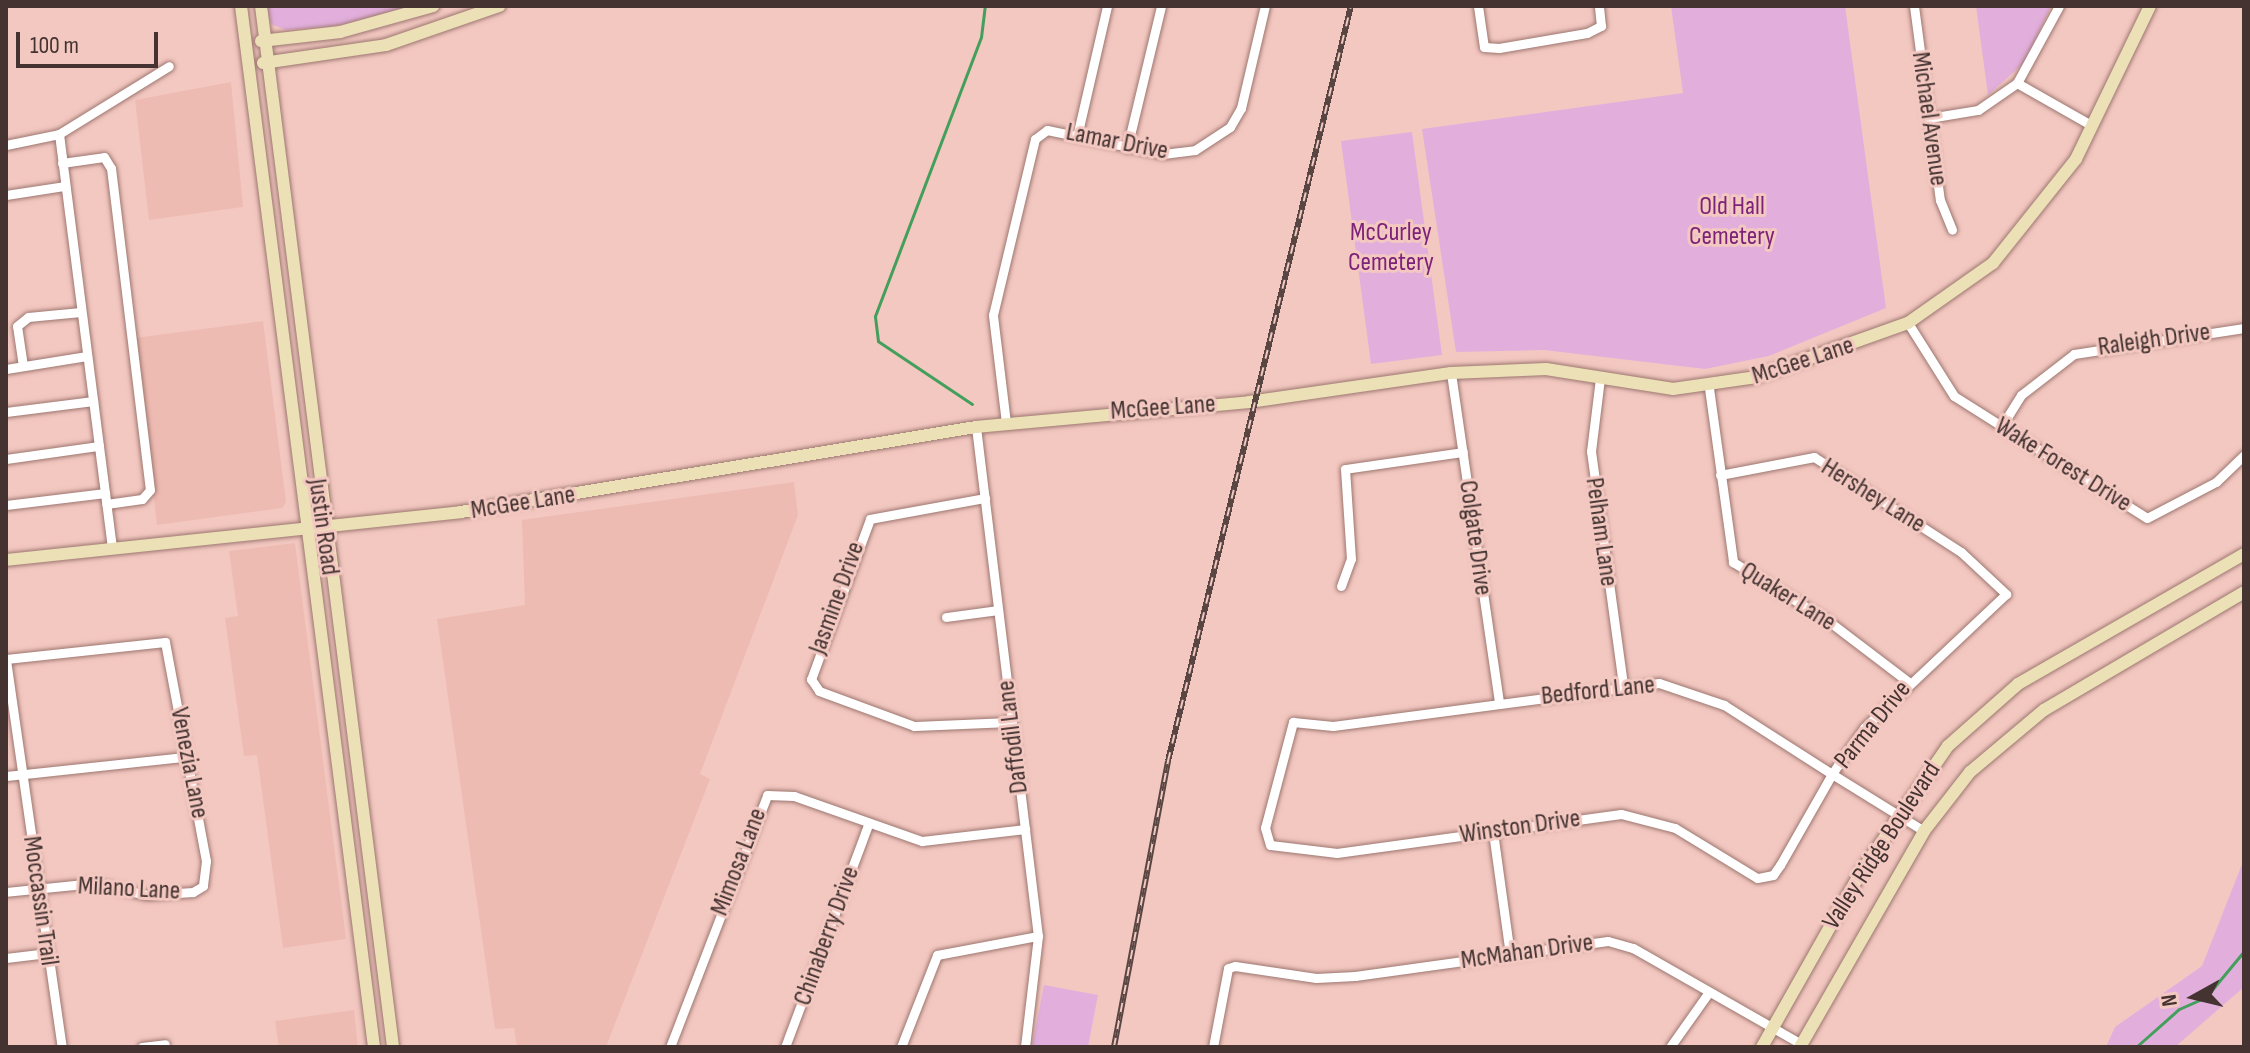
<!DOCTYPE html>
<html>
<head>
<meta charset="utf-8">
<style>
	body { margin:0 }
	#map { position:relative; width:2250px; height:1053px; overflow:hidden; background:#f3c8c1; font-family:"Sofia Sans Condensed",sans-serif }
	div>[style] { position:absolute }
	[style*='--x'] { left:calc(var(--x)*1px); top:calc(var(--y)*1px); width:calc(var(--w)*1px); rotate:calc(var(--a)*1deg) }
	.built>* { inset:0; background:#eebbb2 }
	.green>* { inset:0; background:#e2afdd }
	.stream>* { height:3px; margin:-1.5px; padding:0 1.5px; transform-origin:1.5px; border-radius:1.5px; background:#459f5c }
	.roads { filter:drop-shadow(0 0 2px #9d7770) drop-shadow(0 0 2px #9d7770) }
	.street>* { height:9px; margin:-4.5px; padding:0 4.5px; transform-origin:4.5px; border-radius:4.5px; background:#fff }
	.secondary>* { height:12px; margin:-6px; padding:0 6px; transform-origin:6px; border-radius:6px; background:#ece0b7 }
	.rail>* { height:6px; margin-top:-3px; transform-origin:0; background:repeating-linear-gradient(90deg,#f3c8c1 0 9px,#594542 0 18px); box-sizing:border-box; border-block:2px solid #594542 }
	span { translate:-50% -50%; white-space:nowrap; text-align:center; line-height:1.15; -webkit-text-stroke:6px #f3c8c1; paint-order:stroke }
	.street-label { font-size:26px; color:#443331 }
	.park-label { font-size:26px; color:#7d2279 }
	.frame { position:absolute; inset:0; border:8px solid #443331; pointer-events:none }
	.north { position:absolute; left:2154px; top:957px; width:80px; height:80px; -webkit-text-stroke:6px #f3c8c1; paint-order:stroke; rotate:262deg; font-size:22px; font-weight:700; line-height:32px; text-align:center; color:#443331 }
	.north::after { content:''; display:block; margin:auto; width:28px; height:36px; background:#443331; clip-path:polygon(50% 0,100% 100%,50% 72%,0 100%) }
	.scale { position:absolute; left:16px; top:32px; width:142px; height:36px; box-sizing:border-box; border:4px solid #443331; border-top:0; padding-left:10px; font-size:24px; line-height:28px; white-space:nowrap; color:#443331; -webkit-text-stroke:6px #f3c8c1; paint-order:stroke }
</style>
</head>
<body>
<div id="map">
	<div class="built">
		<i style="clip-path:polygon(231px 82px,243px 207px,149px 220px,135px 100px)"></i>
		<i style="clip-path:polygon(263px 321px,286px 502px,282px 508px,157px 525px,135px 338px)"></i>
		<i style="clip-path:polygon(794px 482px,798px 515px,700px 774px,710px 779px,606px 1047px,517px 1047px,514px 1028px,495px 1029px,437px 619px,525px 605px,522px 520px)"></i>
		<i style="clip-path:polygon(295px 543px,346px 939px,283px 948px,257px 755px,244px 756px,225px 618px,238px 616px,229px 551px)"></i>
		<i style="clip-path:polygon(354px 1010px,358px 1047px,279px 1047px,275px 1021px)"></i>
	</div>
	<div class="green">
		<i style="clip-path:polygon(266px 6px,411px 6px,358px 24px,286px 30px,271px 24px)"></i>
		<i style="clip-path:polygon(1671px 6px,1845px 6px,1886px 308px,1769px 356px,1705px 369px,1544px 350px,1456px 352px,1422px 129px,1683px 93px)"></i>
		<i style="clip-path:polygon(1976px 6px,2051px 6px,2025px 62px,1988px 95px)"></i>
		<i style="clip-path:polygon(1412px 132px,1442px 355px,1371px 364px,1341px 141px)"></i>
		<i style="clip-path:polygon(2244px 859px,2244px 987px,2175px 1047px,2106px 1047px,2115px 1027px,2202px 966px)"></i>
		<i style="clip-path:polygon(1044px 985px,1098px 995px,1088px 1047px,1032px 1047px)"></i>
	</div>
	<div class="stream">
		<i style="--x:972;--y:404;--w:113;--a:-146.2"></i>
		<i style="--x:878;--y:341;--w:25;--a:-97"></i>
		<i style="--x:875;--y:316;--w:298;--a:-69.2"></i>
		<i style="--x:981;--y:37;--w:31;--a:-83"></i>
		<i style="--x:2136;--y:1047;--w:57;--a:-41.5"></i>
		<i style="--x:2179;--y:1009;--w:30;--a:-24"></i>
		<i style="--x:2206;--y:997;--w:60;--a:-50.4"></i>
	</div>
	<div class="roads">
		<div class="street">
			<i style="--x:1478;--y:6;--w:41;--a:81.7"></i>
			<i style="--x:1484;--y:47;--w:15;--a:4"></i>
			<i style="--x:1499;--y:48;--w:89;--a:-9.7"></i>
			<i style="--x:1587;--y:33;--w:16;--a:-27"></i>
			<i style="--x:1601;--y:26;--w:20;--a:-96"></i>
			<i style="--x:1914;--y:6;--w:196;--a:82.4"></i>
			<i style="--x:1940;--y:200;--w:32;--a:68"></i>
			<i style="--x:2017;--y:83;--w:85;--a:29.6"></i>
			<i style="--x:1929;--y:118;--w:50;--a:-9.3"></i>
			<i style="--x:1978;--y:110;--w:47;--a:-34.7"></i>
			<i style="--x:2017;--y:83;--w:88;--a:-61.4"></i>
			<i style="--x:1078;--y:132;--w:129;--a:-77"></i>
			<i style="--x:59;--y:134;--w:416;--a:82.7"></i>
			<i style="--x:6;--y:145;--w:54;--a:-11.7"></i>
			<i style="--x:59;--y:134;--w:129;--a:-31.7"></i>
			<i style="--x:1127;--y:148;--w:146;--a:-76.5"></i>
			<i style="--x:62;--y:163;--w:42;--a:-8.1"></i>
			<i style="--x:104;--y:157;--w:13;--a:58"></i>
			<i style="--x:111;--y:168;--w:324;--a:83.1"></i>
			<i style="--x:150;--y:490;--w:12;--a:132"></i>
			<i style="--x:142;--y:499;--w:36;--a:172"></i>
			<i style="--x:6;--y:195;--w:60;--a:-8.7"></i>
			<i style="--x:1908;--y:323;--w:86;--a:57.8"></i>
			<i style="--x:1954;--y:396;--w:228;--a:32.3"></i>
			<i style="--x:2147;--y:518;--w:78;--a:-27.6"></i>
			<i style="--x:2216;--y:482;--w:39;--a:-44"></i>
			<i style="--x:23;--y:366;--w:40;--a:-98.5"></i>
			<i style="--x:17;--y:326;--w:14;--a:-39"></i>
			<i style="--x:28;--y:317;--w:53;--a:-5.4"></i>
			<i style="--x:6;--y:369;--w:82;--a:-9.1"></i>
			<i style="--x:1451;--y:373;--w:333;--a:81.7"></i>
			<i style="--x:1600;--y:378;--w:74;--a:97"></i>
			<i style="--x:1591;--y:451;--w:237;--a:82.2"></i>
			<i style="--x:1709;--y:388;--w:176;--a:82.1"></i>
			<i style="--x:1733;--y:562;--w:110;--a:31.7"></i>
			<i style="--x:1827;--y:620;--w:101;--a:37.3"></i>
			<i style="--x:6;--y:412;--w:88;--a:-7.2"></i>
			<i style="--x:1006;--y:423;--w:109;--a:-96.9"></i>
			<i style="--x:993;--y:315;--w:181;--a:-76.6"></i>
			<i style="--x:1035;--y:139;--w:15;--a:-37"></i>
			<i style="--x:1047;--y:130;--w:118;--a:11.7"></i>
			<i style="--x:1163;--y:154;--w:32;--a:-7"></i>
			<i style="--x:1195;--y:150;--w:42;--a:-33.3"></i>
			<i style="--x:1230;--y:127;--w:22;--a:-60"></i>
			<i style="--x:1241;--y:108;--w:105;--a:-76.8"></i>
			<i style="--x:976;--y:427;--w:513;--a:83.06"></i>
			<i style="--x:1038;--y:936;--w:112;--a:96.7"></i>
			<i style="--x:2001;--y:427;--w:38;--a:-58"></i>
			<i style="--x:2021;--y:395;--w:67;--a:-37.7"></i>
			<i style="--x:2074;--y:354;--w:172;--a:-8.7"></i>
			<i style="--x:6;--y:459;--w:94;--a:-8"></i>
			<i style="--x:1720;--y:475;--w:96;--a:-10.8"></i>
			<i style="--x:1814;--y:457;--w:175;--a:32.9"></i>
			<i style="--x:1961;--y:552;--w:62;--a:43"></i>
			<i style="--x:2006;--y:594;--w:195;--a:136.7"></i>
			<i style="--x:1864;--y:728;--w:45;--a:125.1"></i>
			<i style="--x:1838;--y:765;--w:11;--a:124"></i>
			<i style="--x:1832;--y:774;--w:105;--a:119.7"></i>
			<i style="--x:1780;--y:865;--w:12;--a:125"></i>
			<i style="--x:1773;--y:875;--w:16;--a:169"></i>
			<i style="--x:1757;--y:878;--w:96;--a:-148.6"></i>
			<i style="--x:1675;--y:828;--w:56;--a:-165.5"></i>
			<i style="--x:1621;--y:814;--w:287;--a:172.2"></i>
			<i style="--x:1337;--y:853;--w:67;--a:-173.2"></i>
			<i style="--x:1270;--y:845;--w:18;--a:-106"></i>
			<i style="--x:1265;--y:828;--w:110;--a:-75.2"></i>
			<i style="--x:1293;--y:722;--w:40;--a:5.7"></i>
			<i style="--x:1333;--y:726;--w:329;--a:-7.5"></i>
			<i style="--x:1659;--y:683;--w:69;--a:18.7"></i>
			<i style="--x:1724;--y:705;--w:128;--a:32.6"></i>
			<i style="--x:1832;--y:774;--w:108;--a:31.8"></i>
			<i style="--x:985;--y:498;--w:117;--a:169.7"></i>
			<i style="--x:870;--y:519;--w:171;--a:110.2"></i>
			<i style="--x:811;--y:679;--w:14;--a:56"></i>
			<i style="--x:819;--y:691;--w:101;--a:20.2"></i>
			<i style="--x:914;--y:726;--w:97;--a:-2.4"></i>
			<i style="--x:6;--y:505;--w:100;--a:-6.9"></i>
			<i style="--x:1341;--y:586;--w:29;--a:-70"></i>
			<i style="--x:1351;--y:559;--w:90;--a:-93.8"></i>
			<i style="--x:1345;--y:469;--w:119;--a:-8.2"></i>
			<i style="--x:946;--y:617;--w:52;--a:-7.7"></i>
			<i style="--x:6;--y:659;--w:160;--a:-6.1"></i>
			<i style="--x:165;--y:642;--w:223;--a:79.4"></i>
			<i style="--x:206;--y:861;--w:25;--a:97"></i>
			<i style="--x:203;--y:886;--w:12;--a:149"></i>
			<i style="--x:193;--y:892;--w:46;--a:176.3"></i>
			<i style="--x:147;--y:895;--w:54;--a:-167.2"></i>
			<i style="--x:94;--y:883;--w:88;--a:174.2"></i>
			<i style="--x:6;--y:660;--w:391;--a:81.8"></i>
			<i style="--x:6;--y:776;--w:180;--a:-6.1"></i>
			<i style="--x:1493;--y:832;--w:123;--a:82.1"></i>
			<i style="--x:6;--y:958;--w:42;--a:-6.8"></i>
			<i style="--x:142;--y:1047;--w:23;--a:-7"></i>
			<i style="--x:670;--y:1047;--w:270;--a:-68.9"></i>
			<i style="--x:767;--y:795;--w:27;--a:2"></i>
			<i style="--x:794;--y:796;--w:136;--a:19.4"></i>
			<i style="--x:922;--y:841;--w:104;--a:-6.6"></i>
			<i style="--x:785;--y:1047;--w:237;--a:-69.5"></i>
			<i style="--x:901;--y:1047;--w:99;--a:-68.6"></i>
			<i style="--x:937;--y:955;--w:103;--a:-10.7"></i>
			<i style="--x:1213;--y:1047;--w:80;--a:-79.2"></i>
			<i style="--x:1228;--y:968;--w:7;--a:-16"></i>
			<i style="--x:1235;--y:966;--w:82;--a:8.4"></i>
			<i style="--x:1316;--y:978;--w:39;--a:-3"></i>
			<i style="--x:1355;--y:976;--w:255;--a:-7.9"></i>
			<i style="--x:1608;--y:941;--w:26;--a:16"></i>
			<i style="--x:1633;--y:948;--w:193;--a:29.7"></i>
			<i style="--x:1670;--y:1047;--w:67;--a:-54.7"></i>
		</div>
		<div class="secondary">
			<i style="--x:241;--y:6;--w:1049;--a:82.72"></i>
			<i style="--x:261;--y:6;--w:1049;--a:82.77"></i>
			<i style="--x:261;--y:41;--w:80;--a:-6.5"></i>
			<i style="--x:340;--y:32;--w:97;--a:-15.6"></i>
			<i style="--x:263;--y:63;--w:124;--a:-8.3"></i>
			<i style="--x:386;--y:45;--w:120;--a:-19"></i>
			<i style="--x:6;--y:560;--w:458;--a:-6"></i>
			<i style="--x:461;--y:512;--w:522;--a:-9.37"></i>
			<i style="--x:976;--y:427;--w:274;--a:-5.2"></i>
			<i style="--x:1249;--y:402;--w:204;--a:-8.2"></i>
			<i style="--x:1451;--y:373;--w:95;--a:-2.4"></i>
			<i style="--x:1546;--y:369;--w:129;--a:8.9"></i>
			<i style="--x:1673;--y:389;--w:84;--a:-8.2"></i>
			<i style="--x:1756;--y:377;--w:161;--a:-19.6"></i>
			<i style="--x:1908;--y:323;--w:104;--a:-35.2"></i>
			<i style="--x:1993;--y:263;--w:133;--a:-51.4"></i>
			<i style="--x:2076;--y:159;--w:170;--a:-64.2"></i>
			<i style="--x:1762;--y:1047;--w:201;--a:-60.5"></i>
			<i style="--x:1861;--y:872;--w:153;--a:-55.4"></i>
			<i style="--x:1948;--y:746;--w:94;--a:-41.5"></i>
			<i style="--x:2018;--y:684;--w:261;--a:-29.9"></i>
			<i style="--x:1800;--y:1047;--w:249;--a:-60.1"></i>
			<i style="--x:1924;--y:831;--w:75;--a:-52.1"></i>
			<i style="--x:1970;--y:772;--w:97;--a:-40"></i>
			<i style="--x:2044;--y:710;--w:232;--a:-30.5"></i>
		</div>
	</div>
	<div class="rail">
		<i style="--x:1114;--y:1047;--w:291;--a:-79.3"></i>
		<i style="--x:1168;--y:761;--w:777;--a:-76.38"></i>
	</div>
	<div class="street-label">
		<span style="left:1929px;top:119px;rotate:82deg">Michael Avenue</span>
		<span style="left:1117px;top:142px;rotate:11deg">Lamar Drive</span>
		<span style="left:2154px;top:340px;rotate:-8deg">Raleigh Drive</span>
		<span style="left:1803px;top:361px;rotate:-18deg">McGee Lane</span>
		<span style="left:1163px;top:408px;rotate:-4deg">McGee Lane</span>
		<span style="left:2063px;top:465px;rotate:32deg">Wake Forest Drive</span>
		<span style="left:1873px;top:496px;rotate:32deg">Hershey Lane</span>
		<span style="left:523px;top:503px;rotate:-9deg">McGee Lane</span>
		<span style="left:323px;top:527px;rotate:82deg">Justin Road</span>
		<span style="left:1601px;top:532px;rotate:82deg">Pelham Lane</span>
		<span style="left:1475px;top:538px;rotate:82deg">Colgate Drive</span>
		<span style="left:1788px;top:597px;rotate:32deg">Quaker Lane</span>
		<span style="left:837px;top:598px;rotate:-70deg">Jasmine Drive</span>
		<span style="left:1598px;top:691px;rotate:-6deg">Bedford Lane</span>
		<span style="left:1873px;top:725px;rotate:-51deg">Parma Drive</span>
		<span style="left:1013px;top:737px;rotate:-97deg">Daffodil Lane</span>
		<span style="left:189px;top:763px;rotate:79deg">Venezia Lane</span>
		<span style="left:1520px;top:827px;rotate:-8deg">Winston Drive</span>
		<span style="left:1882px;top:846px;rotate:-57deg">Valley Ridge Boulevard</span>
		<span style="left:739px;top:862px;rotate:-69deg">Mimosa Lane</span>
		<span style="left:129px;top:889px;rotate:3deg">Milano Lane</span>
		<span style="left:40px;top:901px;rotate:82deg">Moccassin Trail</span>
		<span style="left:827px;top:936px;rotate:-70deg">Chinaberry Drive</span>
		<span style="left:1527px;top:952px;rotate:-8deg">McMahan Drive</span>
	</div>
	<div class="park-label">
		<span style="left:1732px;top:222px">Old Hall<br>Cemetery</span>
		<span style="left:1391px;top:248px">McCurley<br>Cemetery</span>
	</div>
	<div class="frame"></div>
	<div class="north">N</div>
	<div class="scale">100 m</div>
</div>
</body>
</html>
